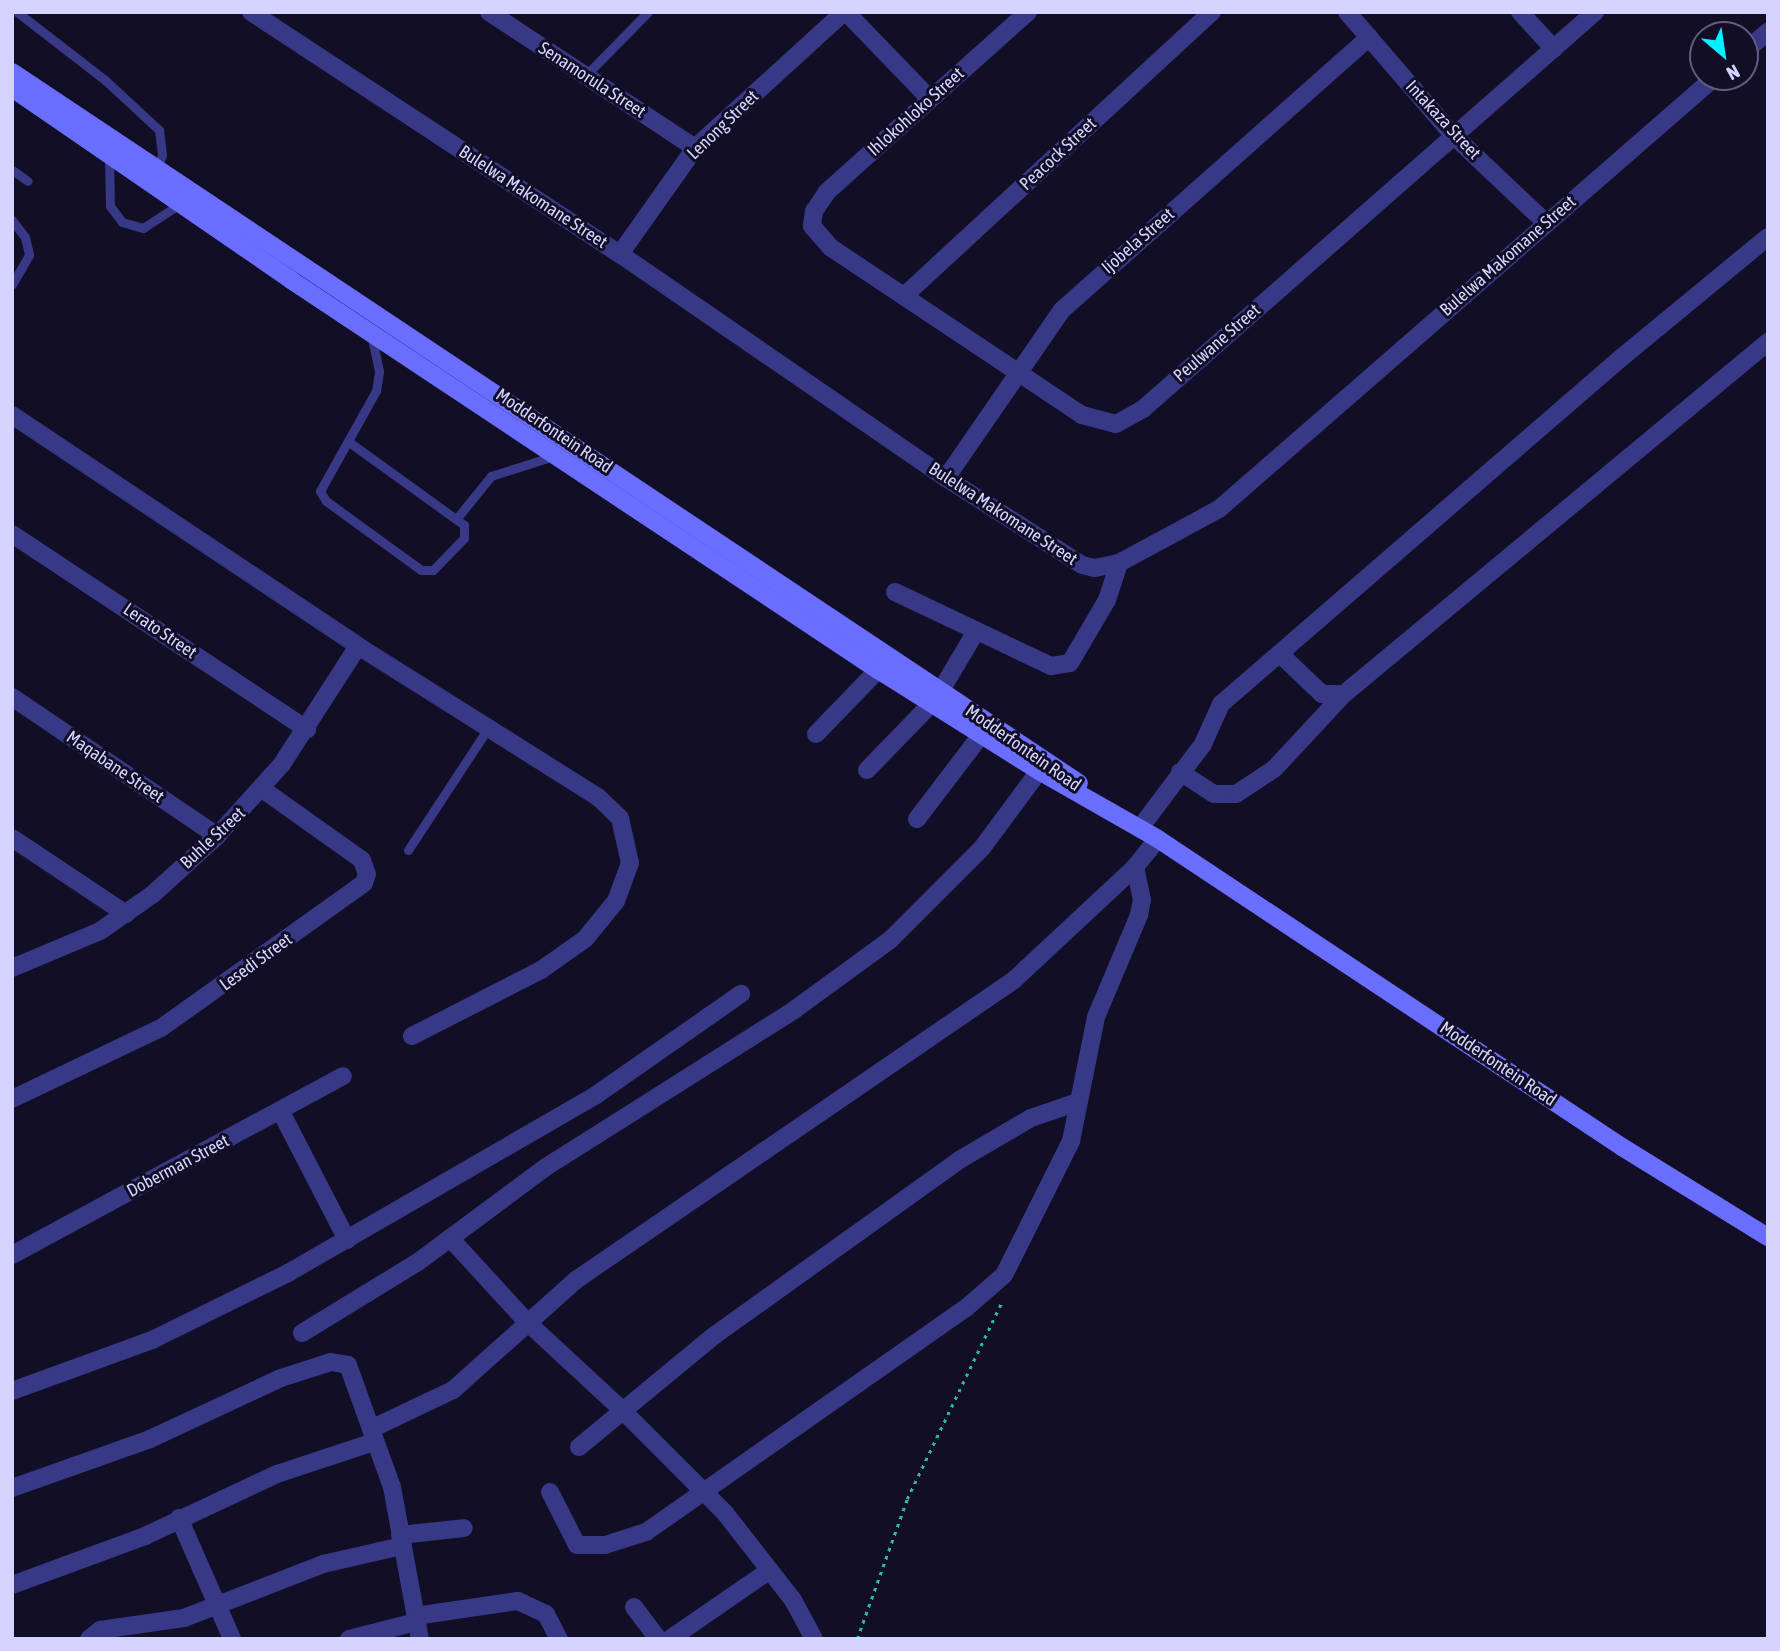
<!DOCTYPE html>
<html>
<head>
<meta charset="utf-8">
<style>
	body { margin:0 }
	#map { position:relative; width:1780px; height:1651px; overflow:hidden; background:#110e26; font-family:"Asap Condensed",sans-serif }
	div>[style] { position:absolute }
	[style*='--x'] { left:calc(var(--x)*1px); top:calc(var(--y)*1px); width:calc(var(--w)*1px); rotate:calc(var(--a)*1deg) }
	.path>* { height:2.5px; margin-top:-1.25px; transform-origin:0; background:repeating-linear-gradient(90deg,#2bbaaa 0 3.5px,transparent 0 8.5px) }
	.lane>* { height:9px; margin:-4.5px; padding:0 4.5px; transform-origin:4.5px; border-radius:4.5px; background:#383986 }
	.street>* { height:18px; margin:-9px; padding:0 9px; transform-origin:9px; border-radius:9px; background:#383986 }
	.secondary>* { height:18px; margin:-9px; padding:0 9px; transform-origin:9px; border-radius:9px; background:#6a6eff }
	span { translate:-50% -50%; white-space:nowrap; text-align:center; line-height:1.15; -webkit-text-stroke:6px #110e26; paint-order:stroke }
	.street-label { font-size:18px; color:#d5d3ff }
	.frame { position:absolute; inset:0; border:14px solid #d5d3ff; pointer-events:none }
	.north { position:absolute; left:1689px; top:21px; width:70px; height:70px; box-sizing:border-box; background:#110e26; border:2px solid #5f5d7d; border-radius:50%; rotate:151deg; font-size:19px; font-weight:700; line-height:28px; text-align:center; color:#d5d3ff }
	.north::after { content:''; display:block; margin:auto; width:24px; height:32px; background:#00f2fe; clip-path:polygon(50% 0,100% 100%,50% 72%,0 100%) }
</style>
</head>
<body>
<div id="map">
	<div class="path">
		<i style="--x:857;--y:1639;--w:149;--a:-70.3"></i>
		<i style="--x:907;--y:1499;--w:219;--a:-64.3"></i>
	</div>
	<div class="lane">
		<i style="--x:17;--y:12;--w:111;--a:37.7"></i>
		<i style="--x:105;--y:80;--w:74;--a:42.8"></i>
		<i style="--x:159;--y:130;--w:25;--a:83"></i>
		<i style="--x:162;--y:155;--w:14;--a:111"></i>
		<i style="--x:586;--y:75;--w:88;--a:-45.5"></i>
		<i style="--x:109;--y:156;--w:50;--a:88.9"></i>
		<i style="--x:110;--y:206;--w:20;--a:53"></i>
		<i style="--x:122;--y:222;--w:22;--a:16"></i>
		<i style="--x:143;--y:228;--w:44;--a:-33"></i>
		<i style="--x:12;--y:170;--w:19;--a:35"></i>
		<i style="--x:12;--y:220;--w:21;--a:53"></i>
		<i style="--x:25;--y:237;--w:18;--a:77"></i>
		<i style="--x:29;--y:255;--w:34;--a:120"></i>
		<i style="--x:349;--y:442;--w:142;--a:35.8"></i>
		<i style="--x:464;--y:525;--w:13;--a:90"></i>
		<i style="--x:464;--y:538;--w:45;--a:134.1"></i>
		<i style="--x:433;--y:570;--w:12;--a:180"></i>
		<i style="--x:421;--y:570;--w:117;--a:-144"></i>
		<i style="--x:326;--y:501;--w:12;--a:-121"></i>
		<i style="--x:320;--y:491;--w:115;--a:-60.8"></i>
		<i style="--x:376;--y:391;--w:20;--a:-81"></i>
		<i style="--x:379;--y:371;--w:35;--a:-102"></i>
		<i style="--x:457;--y:518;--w:54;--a:-51"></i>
		<i style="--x:491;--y:476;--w:66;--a:-17.6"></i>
		<i style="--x:408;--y:850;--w:146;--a:-56.7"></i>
	</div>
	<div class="street">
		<i style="--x:251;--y:12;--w:441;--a:33.3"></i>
		<i style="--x:620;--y:254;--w:396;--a:34.5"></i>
		<i style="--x:946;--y:478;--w:161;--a:32.6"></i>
		<i style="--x:1082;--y:565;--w:13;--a:13"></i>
		<i style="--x:1095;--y:568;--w:25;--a:-12"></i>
		<i style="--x:1119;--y:563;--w:114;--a:-28.4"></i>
		<i style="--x:1219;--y:509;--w:658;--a:-41.05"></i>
		<i style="--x:489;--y:12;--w:247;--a:33.4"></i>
		<i style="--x:846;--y:12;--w:121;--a:46"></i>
		<i style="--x:1028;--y:12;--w:270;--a:138.2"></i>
		<i style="--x:827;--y:192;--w:23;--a:124"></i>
		<i style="--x:814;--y:211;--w:15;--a:98"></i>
		<i style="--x:812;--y:226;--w:28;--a:49"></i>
		<i style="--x:830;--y:247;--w:303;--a:33.7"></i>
		<i style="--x:1082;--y:415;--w:35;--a:15"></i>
		<i style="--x:1116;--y:424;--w:31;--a:-29"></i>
		<i style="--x:1143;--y:409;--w:602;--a:-41.29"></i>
		<i style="--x:1347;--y:12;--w:162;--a:49.2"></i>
		<i style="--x:1453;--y:135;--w:127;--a:43.4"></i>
		<i style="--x:1520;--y:12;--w:50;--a:47.4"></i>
		<i style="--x:1745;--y:51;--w:30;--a:-40"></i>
		<i style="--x:620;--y:254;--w:130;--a:-54.7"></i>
		<i style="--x:695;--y:148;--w:202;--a:-42.4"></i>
		<i style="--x:904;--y:296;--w:419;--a:-42.7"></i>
		<i style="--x:12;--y:415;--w:416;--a:33.7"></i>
		<i style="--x:358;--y:646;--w:284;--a:32.2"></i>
		<i style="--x:598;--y:797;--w:30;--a:44"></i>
		<i style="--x:620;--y:818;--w:46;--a:77.5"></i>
		<i style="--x:630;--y:863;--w:40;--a:110.2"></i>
		<i style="--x:616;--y:901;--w:49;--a:129.2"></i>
		<i style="--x:585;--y:939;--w:54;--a:144.8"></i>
		<i style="--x:541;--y:970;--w:145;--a:152.9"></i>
		<i style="--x:946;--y:478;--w:204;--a:-55.4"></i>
		<i style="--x:1062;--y:310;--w:411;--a:-41.6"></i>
		<i style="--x:12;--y:534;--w:354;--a:33.5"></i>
		<i style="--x:895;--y:592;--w:173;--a:25.4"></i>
		<i style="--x:1051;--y:666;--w:19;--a:-9"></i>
		<i style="--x:1070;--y:663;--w:73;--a:-59.6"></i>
		<i style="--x:1107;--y:600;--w:39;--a:-72"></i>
		<i style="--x:1281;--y:655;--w:57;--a:43.6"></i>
		<i style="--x:1322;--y:694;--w:22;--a:0"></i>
		<i style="--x:1344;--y:694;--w:551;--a:-39.7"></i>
		<i style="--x:940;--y:692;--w:69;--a:-59.3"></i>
		<i style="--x:12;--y:697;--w:248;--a:34.1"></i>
		<i style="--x:816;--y:734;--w:89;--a:-45.9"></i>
		<i style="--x:867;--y:770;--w:93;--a:-45.9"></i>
		<i style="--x:1180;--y:772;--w:40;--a:32.9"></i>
		<i style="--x:1214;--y:794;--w:22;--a:0"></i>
		<i style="--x:1236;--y:794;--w:45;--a:-33.3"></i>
		<i style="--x:1274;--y:769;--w:103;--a:-47"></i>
		<i style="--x:917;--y:819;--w:106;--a:-52.7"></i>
		<i style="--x:1140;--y:828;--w:105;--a:-53.1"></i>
		<i style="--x:1203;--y:744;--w:44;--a:-65.8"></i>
		<i style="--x:1221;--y:704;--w:529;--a:-40.86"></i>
		<i style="--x:1621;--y:358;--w:190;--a:-39.5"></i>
		<i style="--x:12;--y:838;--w:137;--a:33.7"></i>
		<i style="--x:12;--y:968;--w:95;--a:-22.8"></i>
		<i style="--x:100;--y:931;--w:65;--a:-34.9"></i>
		<i style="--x:153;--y:894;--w:86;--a:-42.2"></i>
		<i style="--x:217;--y:836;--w:97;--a:-47.9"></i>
		<i style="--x:282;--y:764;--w:140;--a:-57.2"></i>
		<i style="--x:12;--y:1099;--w:165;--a:-25.5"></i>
		<i style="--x:161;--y:1028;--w:249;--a:-35.5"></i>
		<i style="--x:364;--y:883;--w:9;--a:-72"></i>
		<i style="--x:367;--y:874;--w:15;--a:-110"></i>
		<i style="--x:362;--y:860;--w:123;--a:-144.6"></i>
		<i style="--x:281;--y:1112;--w:144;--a:62.7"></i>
		<i style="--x:450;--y:1238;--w:113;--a:47.5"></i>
		<i style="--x:526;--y:1321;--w:131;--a:42.8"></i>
		<i style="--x:622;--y:1410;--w:146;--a:45"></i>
		<i style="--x:725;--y:1513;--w:110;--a:52"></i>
		<i style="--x:793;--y:1600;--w:44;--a:61.7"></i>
		<i style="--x:12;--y:1255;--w:376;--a:-28.4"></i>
		<i style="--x:302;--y:1333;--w:136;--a:-31.5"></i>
		<i style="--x:418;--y:1262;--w:159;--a:-36.6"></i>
		<i style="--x:546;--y:1167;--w:294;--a:-32.3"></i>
		<i style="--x:794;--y:1010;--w:119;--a:-36.1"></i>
		<i style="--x:890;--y:940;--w:130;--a:-45"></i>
		<i style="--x:982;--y:848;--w:96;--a:-53.5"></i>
		<i style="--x:12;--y:1391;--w:149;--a:-20"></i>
		<i style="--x:152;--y:1340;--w:152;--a:-26.2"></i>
		<i style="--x:288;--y:1273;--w:356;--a:-30"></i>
		<i style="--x:596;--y:1095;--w:177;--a:-34.9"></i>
		<i style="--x:371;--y:1429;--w:91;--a:-25.4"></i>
		<i style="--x:453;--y:1390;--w:165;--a:-41.8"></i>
		<i style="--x:576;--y:1280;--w:531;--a:-34.41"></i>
		<i style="--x:1014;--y:980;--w:166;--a:-43"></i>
		<i style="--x:1135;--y:867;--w:36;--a:-51"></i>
		<i style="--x:579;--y:1447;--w:176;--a:-39.5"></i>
		<i style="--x:715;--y:1335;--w:302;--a:-35.6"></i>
		<i style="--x:961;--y:1159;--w:81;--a:-30.4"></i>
		<i style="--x:1031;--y:1118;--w:50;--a:-18.8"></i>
		<i style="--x:12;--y:1488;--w:146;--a:-19.5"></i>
		<i style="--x:150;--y:1439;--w:145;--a:-25"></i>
		<i style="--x:281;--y:1378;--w:52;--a:-17.7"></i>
		<i style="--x:331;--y:1362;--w:17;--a:10"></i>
		<i style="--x:348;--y:1365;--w:130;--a:70.2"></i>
		<i style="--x:392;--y:1487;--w:155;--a:79.6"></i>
		<i style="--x:550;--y:1492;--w:59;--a:63"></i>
		<i style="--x:577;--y:1545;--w:28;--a:0"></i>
		<i style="--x:605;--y:1545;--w:43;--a:-17.6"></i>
		<i style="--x:646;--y:1532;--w:391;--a:-35"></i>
		<i style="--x:966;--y:1308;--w:50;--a:-41"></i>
		<i style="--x:1004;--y:1275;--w:150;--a:-63.4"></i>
		<i style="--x:1071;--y:1141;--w:126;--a:-78.6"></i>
		<i style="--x:1096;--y:1017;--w:111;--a:-67.1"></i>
		<i style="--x:1139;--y:915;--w:15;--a:-79"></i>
		<i style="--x:1142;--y:900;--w:34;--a:-102"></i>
		<i style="--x:179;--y:1518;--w:132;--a:66.3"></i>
		<i style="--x:400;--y:1535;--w:64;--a:-6.2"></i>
		<i style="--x:12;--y:1585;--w:142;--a:-20.2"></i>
		<i style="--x:145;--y:1536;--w:146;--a:-25.2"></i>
		<i style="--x:277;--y:1474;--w:102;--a:-18.3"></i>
		<i style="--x:634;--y:1607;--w:40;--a:53"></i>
		<i style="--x:415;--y:1616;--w:104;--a:-8.3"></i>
		<i style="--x:518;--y:1601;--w:31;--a:25"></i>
		<i style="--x:546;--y:1614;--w:28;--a:63"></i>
		<i style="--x:89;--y:1639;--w:14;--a:-39"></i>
		<i style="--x:100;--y:1630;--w:85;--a:-8.1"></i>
		<i style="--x:184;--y:1618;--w:149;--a:-21.2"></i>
		<i style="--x:323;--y:1564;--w:81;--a:-12.8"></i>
		<i style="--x:349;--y:1639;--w:69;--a:-14.2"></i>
		<i style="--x:670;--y:1639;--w:121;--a:-34.6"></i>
	</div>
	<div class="secondary">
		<i style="--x:12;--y:72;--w:1282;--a:33.68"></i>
		<i style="--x:12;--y:88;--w:339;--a:34.5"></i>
		<i style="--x:291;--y:280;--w:705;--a:33.6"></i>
		<i style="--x:878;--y:670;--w:190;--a:32.1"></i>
		<i style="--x:1039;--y:771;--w:137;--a:29.7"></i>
		<i style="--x:1158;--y:839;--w:557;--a:33.58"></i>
		<i style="--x:1622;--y:1147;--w:172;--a:31.7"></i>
	</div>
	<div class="street-label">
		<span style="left:592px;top:80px;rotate:33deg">Senamorula Street</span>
		<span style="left:916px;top:112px;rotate:-42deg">Ihlokohloko Street</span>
		<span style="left:1443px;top:120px;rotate:47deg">Intakaza Street</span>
		<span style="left:723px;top:125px;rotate:-44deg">Lenong Street</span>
		<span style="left:1058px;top:154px;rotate:-43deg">Peacock Street</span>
		<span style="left:533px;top:197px;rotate:33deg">Bulelwa Makomane Street</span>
		<span style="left:1138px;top:241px;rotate:-41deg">Ijobela Street</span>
		<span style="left:1508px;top:256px;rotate:-41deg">Bulelwa Makomane Street</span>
		<span style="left:1217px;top:343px;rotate:-41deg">Peulwane Street</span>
		<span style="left:554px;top:431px;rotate:34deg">Modderfontein Road</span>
		<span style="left:1003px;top:514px;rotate:33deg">Bulelwa Makomane Street</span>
		<span style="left:160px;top:631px;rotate:34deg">Lerato Street</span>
		<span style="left:1023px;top:748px;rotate:35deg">Modderfontein Road</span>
		<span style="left:115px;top:767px;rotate:34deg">Maqabane Street</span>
		<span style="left:213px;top:838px;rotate:-43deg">Buhle Street</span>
		<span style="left:256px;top:962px;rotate:-36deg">Lesedi Street</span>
		<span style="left:1498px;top:1064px;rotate:34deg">Modderfontein Road</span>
		<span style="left:178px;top:1166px;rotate:-28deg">Doberman Street</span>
	</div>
	<div class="frame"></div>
	<div class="north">N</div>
</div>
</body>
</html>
